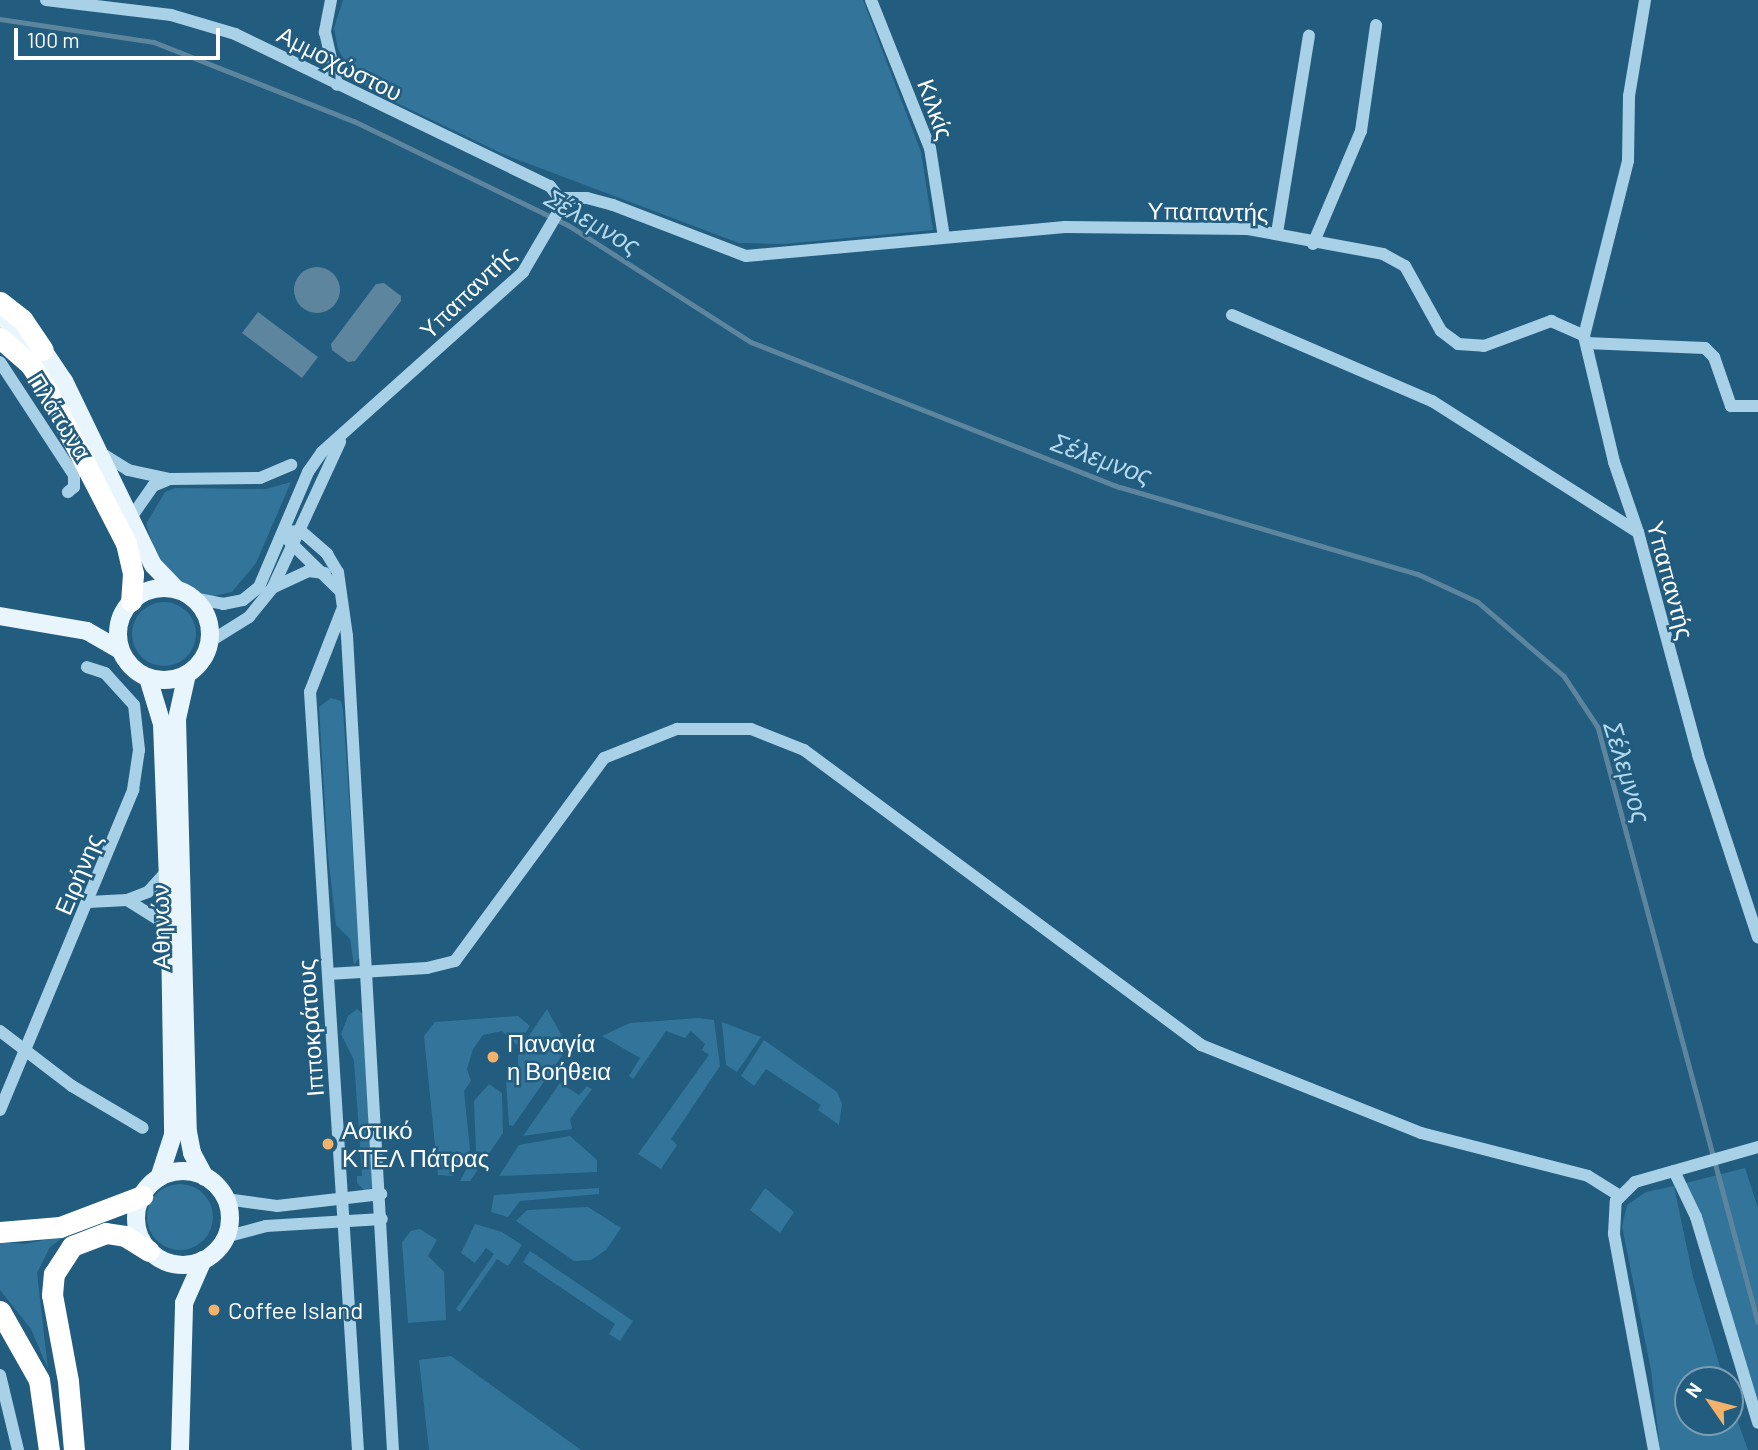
<!DOCTYPE html>
<html>
<head>
<meta charset="utf-8">
<style>
	body { margin:0 }
	#map { position:relative; width:1758px; height:1450px; overflow:hidden; background:#225c7f; font-family:Barlow,sans-serif }
	div>[style] { position:absolute }
	[style*='--x'] { left:calc(var(--x)*1px); top:calc(var(--y)*1px); width:calc(var(--w)*1px); rotate:calc(var(--a)*1deg) }
	.green>* { inset:0; background:#33759a }
	.round { border-radius:50% }
	.water>* { inset:0; background:#5d859e }
	.stream>* { height:4.5px; margin:-2.25px; padding:0 2.25px; transform-origin:2.25px; border-radius:2.25px; background:#5d859e }
	.minor>* { height:12px; margin:-6px; padding:0 6px; transform-origin:6px; border-radius:6px; background:#a8d0e6 }
	.major>* { height:18px; margin:-9px; padding:0 9px; transform-origin:9px; border-radius:9px; background:#e9f5fd }
	.major>.ring { margin:-9px; padding:0; box-sizing:content-box; background:none; border:18px solid #e9f5fd; border-radius:50% }
	.highway>* { height:21px; margin:-10.5px; padding:0 10.5px; transform-origin:10.5px; border-radius:10.5px; background:#fff }
	.dots>* { width:19px; height:19px; translate:-50% -50%; box-sizing:border-box; border:4px solid #225c7f; border-radius:50% }
	span { translate:-50% -50%; white-space:nowrap; text-align:center; line-height:1.15; -webkit-text-stroke:5px #225c7f; paint-order:stroke }
	.street-label { font-size:24px; color:#fff }
	.poi-label { font-size:24px; color:#fff }
	.left { translate:0 -50%; text-align:left }
	.water-label { font-size:26px; color:#b3d9ee; font-style:italic }
	.north { position:absolute; left:1674px; top:1366px; width:70px; height:70px; box-sizing:border-box; background:#225c7f; border:2px solid #7a9db2; border-radius:50%; rotate:305deg; font-size:19px; font-weight:700; line-height:28px; text-align:center; color:#fff }
	.north::after { content:''; display:block; margin:auto; width:24px; height:32px; background:#f2b26a; clip-path:polygon(50% 0,100% 100%,50% 72%,0 100%) }
	.scale { position:absolute; left:14px; top:28px; width:206px; height:32px; box-sizing:border-box; border:4px solid #fff; border-top:0; padding-left:9px; font-size:21px; line-height:24px; white-space:nowrap; color:#fff; -webkit-text-stroke:5px #225c7f; paint-order:stroke }
</style>
</head>
<body>
<div id="map">
	<div class="green">
		<i style="clip-path:polygon(343px 0,863px 0,921px 152px,933px 230px,783px 244px,739px 243px,503px 154px,376px 93px,355px 78px,338px 49px,334px 28px)"></i>
		<i style="clip-path:polygon(291px 482px,256px 563px,232px 592px,213px 596px,196px 592px,161px 569px,146px 524px,165px 492px,175px 488px,266px 489px)"></i>
		<i class="round" style="left:132px;top:602px;width:64px;height:64px"></i>
		<i style="clip-path:polygon(331px 698px,341px 701px,343px 710px,360px 957px,354px 965px,350px 939px,336px 925px,328px 855px,319px 707px)"></i>
		<i style="clip-path:polygon(357px 1009px,363px 1014px,372px 1188px,365px 1191px,357px 1183px,357px 1176px,362px 1176px,354px 1060px,341px 1034px,348px 1016px)"></i>
		<i style="clip-path:polygon(547px 1009px,568px 1047px,513px 1126px,509px 1125px,506px 1081px,518px 1065px,518px 1052px)"></i>
		<i style="clip-path:polygon(518px 1016px,530px 1026px,517px 1045px,502px 1031px,483px 1035px,473px 1049px,467px 1069px,471px 1081px,464px 1091px,470px 1150px,452px 1176px,438px 1175px,424px 1036px,435px 1022px)"></i>
		<i style="clip-path:polygon(699px 1018px,714px 1020px,720px 1066px,671px 1139px,677px 1145px,661px 1169px,638px 1154px,709px 1055px,702px 1050px,705px 1044px,691px 1031px,685px 1038px,666px 1031px,633px 1079px,629px 1076px,640px 1058px,602px 1036px,630px 1023px)"></i>
		<i style="clip-path:polygon(722px 1022px,761px 1037px,737px 1072px,726px 1065px)"></i>
		<i style="clip-path:polygon(764px 1040px,837px 1092px,842px 1104px,839px 1125px,818px 1110px,821px 1105px,766px 1069px,754px 1086px,741px 1076px)"></i>
		<i style="clip-path:polygon(560px 1083px,579px 1095px,587px 1086px,592px 1089px,570px 1119px,572px 1129px,523px 1136px)"></i>
		<i style="clip-path:polygon(489px 1084px,502px 1093px,503px 1133px,470px 1181px,460px 1181px,476px 1151px,474px 1101px)"></i>
		<i style="clip-path:polygon(570px 1136px,597px 1160px,597px 1172px,499px 1176px,519px 1145px)"></i>
		<i style="clip-path:polygon(1745px 1168px,1758px 1208px,1758px 1406px,1686px 1183px)"></i>
		<i class="round" style="left:147px;top:1184px;width:66px;height:66px"></i>
		<i style="clip-path:polygon(1674px 1186px,1693px 1277px,1724px 1380px,1688px 1380px,1688px 1422px,1730px 1422px,1730px 1400px,1748px 1450px,1660px 1450px,1651px 1370px,1622px 1226px,1627px 1205px,1646px 1192px)"></i>
		<i style="clip-path:polygon(599px 1188px,599px 1194px,520px 1201px,508px 1217px,491px 1212px,494px 1195px)"></i>
		<i style="clip-path:polygon(765px 1188px,794px 1212px,780px 1233px,750px 1210px)"></i>
		<i style="clip-path:polygon(588px 1207px,621px 1228px,606px 1250px,591px 1260px,574px 1261px,516px 1221px,527px 1210px)"></i>
		<i style="clip-path:polygon(475px 1224px,502px 1232px,522px 1245px,508px 1266px,497px 1259px,460px 1312px,456px 1309px,494px 1254px,486px 1248px,475px 1263px,461px 1253px)"></i>
		<i style="clip-path:polygon(420px 1229px,437px 1240px,428px 1256px,444px 1272px,446px 1320px,408px 1323px,402px 1242px,411px 1231px)"></i>
		<i style="clip-path:polygon(65px 1236px,50px 1247px,37px 1273px,48px 1369px,31px 1329px,0 1290px,0 1242px,25px 1244px)"></i>
		<i style="clip-path:polygon(530px 1251px,633px 1321px,620px 1341px,609px 1334px,615px 1324px,523px 1262px)"></i>
		<i style="clip-path:polygon(451px 1356px,581px 1450px,429px 1450px,419px 1360px)"></i>
	</div>
	<div class="water">
		<i class="round" style="left:294px;top:267px;width:46px;height:46px"></i>
		<i style="clip-path:polygon(384px 283px,401px 296px,401px 301px,355px 361px,348px 362px,332px 350px,331px 344px,376px 284px)"></i>
		<i style="clip-path:polygon(258px 312px,318px 357px,302px 378px,242px 333px)"></i>
	</div>
	<div class="stream">
		<i style="--x:0;--y:19;--w:156;--a:8.5"></i>
		<i style="--x:154;--y:42;--w:215;--a:21.6"></i>
		<i style="--x:354;--y:121;--w:238;--a:25.9"></i>
		<i style="--x:568;--y:225;--w:217;--a:32.6"></i>
		<i style="--x:751;--y:342;--w:396;--a:21.5"></i>
		<i style="--x:1120;--y:487;--w:310;--a:16.3"></i>
		<i style="--x:1418;--y:574;--w:66;--a:25"></i>
		<i style="--x:1478;--y:602;--w:113;--a:40.7"></i>
		<i style="--x:1564;--y:676;--w:61;--a:56.3"></i>
		<i style="--x:1598;--y:727;--w:616;--a:74.95"></i>
	</div>
	<div class="minor">
		<i style="--x:46;--y:0;--w:126;--a:6.8"></i>
		<i style="--x:171;--y:15;--w:67;--a:16.5"></i>
		<i style="--x:235;--y:34;--w:350;--a:25.8"></i>
		<i style="--x:550;--y:186;--w:15;--a:53"></i>
		<i style="--x:331;--y:0;--w:33;--a:101"></i>
		<i style="--x:325;--y:32;--w:54;--a:77.2"></i>
		<i style="--x:871;--y:0;--w:159;--a:68.3"></i>
		<i style="--x:930;--y:148;--w:90;--a:81.1"></i>
		<i style="--x:1277;--y:233;--w:200;--a:-80.8"></i>
		<i style="--x:1313;--y:244;--w:123;--a:-67"></i>
		<i style="--x:1361;--y:131;--w:107;--a:-81.9"></i>
		<i style="--x:1232;--y:315;--w:218;--a:23.3"></i>
		<i style="--x:1432;--y:401;--w:244;--a:32.5"></i>
		<i style="--x:1584;--y:336;--w:180;--a:-75.9"></i>
		<i style="--x:1628;--y:161;--w:65;--a:-89.1"></i>
		<i style="--x:1629;--y:96;--w:97;--a:-80.5"></i>
		<i style="--x:1586;--y:343;--w:119;--a:2.4"></i>
		<i style="--x:1705;--y:348;--w:13;--a:45"></i>
		<i style="--x:1714;--y:357;--w:52;--a:70.9"></i>
		<i style="--x:1731;--y:406;--w:27;--a:0"></i>
		<i style="--x:0;--y:362;--w:135;--a:56.8"></i>
		<i style="--x:74;--y:475;--w:12;--a:90"></i>
		<i style="--x:74;--y:487;--w:8;--a:140"></i>
		<i style="--x:101;--y:453;--w:32;--a:32"></i>
		<i style="--x:128;--y:470;--w:43;--a:12.1"></i>
		<i style="--x:170;--y:479;--w:90;--a:-0.6"></i>
		<i style="--x:260;--y:478;--w:34;--a:-23"></i>
		<i style="--x:130;--y:519;--w:40;--a:-55.1"></i>
		<i style="--x:153;--y:486;--w:15;--a:-23"></i>
		<i style="--x:283;--y:532;--w:18;--a:-3"></i>
		<i style="--x:301;--y:531;--w:35;--a:41"></i>
		<i style="--x:327;--y:554;--w:21;--a:59"></i>
		<i style="--x:338;--y:572;--w:65;--a:82"></i>
		<i style="--x:347;--y:636;--w:815;--a:86.77"></i>
		<i style="--x:289;--y:541;--w:69;--a:44.4"></i>
		<i style="--x:274;--y:587;--w:38;--a:-25"></i>
		<i style="--x:308;--y:571;--w:17;--a:7"></i>
		<i style="--x:193;--y:598;--w:31;--a:11"></i>
		<i style="--x:223;--y:604;--w:20;--a:-11"></i>
		<i style="--x:243;--y:600;--w:21;--a:-39"></i>
		<i style="--x:259;--y:587;--w:125;--a:-66.9"></i>
		<i style="--x:308;--y:472;--w:24;--a:-55"></i>
		<i style="--x:322;--y:452;--w:270;--a:-41.8"></i>
		<i style="--x:523;--y:272;--w:73;--a:-59.6"></i>
		<i style="--x:560;--y:209;--w:11;--a:-95"></i>
		<i style="--x:559;--y:198;--w:28;--a:0"></i>
		<i style="--x:587;--y:198;--w:27;--a:15"></i>
		<i style="--x:613;--y:205;--w:142;--a:21"></i>
		<i style="--x:746;--y:256;--w:320;--a:-5.2"></i>
		<i style="--x:1065;--y:227;--w:183;--a:0.6"></i>
		<i style="--x:1248;--y:229;--w:137;--a:10.5"></i>
		<i style="--x:1383;--y:254;--w:25;--a:29"></i>
		<i style="--x:1405;--y:266;--w:74;--a:61"></i>
		<i style="--x:1441;--y:331;--w:21;--a:37"></i>
		<i style="--x:1458;--y:344;--w:26;--a:4"></i>
		<i style="--x:1484;--y:346;--w:72;--a:-20.5"></i>
		<i style="--x:1551;--y:321;--w:36;--a:24"></i>
		<i style="--x:1584;--y:336;--w:130;--a:76.6"></i>
		<i style="--x:1614;--y:462;--w:74;--a:71.1"></i>
		<i style="--x:1638;--y:532;--w:231;--a:74.9"></i>
		<i style="--x:1698;--y:755;--w:192;--a:71.8"></i>
		<i style="--x:342;--y:610;--w:88;--a:111.3"></i>
		<i style="--x:310;--y:692;--w:760;--a:86.38"></i>
		<i style="--x:209;--y:642;--w:47;--a:-32"></i>
		<i style="--x:249;--y:617;--w:38;--a:-51"></i>
		<i style="--x:273;--y:587;--w:160;--a:-65.2"></i>
		<i style="--x:127;--y:900;--w:38;--a:32"></i>
		<i style="--x:159;--y:920;--w:18;--a:52"></i>
		<i style="--x:88;--y:902;--w:39;--a:-3"></i>
		<i style="--x:127;--y:900;--w:22;--a:-21"></i>
		<i style="--x:148;--y:892;--w:30;--a:-48"></i>
		<i style="--x:328;--y:974;--w:99;--a:-3.5"></i>
		<i style="--x:427;--y:968;--w:29;--a:-14"></i>
		<i style="--x:455;--y:961;--w:252;--a:-53.7"></i>
		<i style="--x:604;--y:758;--w:79;--a:-21.7"></i>
		<i style="--x:677;--y:729;--w:74;--a:0"></i>
		<i style="--x:751;--y:729;--w:57;--a:21.6"></i>
		<i style="--x:804;--y:750;--w:495;--a:36.6"></i>
		<i style="--x:1201;--y:1045;--w:237;--a:21.8"></i>
		<i style="--x:1421;--y:1133;--w:172;--a:14.4"></i>
		<i style="--x:1588;--y:1176;--w:36;--a:32"></i>
		<i style="--x:0;--y:1031;--w:91;--a:37.4"></i>
		<i style="--x:72;--y:1086;--w:82;--a:30.6"></i>
		<i style="--x:0;--y:1110;--w:347;--a:-67.4"></i>
		<i style="--x:133;--y:790;--w:40;--a:-81.5"></i>
		<i style="--x:139;--y:750;--w:45;--a:-96.3"></i>
		<i style="--x:134;--y:705;--w:43;--a:-132.2"></i>
		<i style="--x:105;--y:673;--w:19;--a:-162"></i>
		<i style="--x:1674;--y:1171;--w:51;--a:64.4"></i>
		<i style="--x:1696;--y:1217;--w:215;--a:73.2"></i>
		<i style="--x:226;--y:1199;--w:51;--a:7.8"></i>
		<i style="--x:277;--y:1206;--w:105;--a:-6.6"></i>
		<i style="--x:225;--y:1237;--w:42;--a:-15"></i>
		<i style="--x:266;--y:1226;--w:116;--a:-3.5"></i>
		<i style="--x:0;--y:1375;--w:77;--a:76.5"></i>
		<i style="--x:1654;--y:1450;--w:220;--a:-100.5"></i>
		<i style="--x:1614;--y:1234;--w:33;--a:-87"></i>
		<i style="--x:1616;--y:1201;--w:27;--a:-45"></i>
		<i style="--x:1635;--y:1182;--w:128;--a:-15.9"></i>
	</div>
	<div class="major">
		<i style="--x:0;--y:316;--w:55;--a:38.3"></i>
		<i style="--x:43;--y:350;--w:37;--a:56"></i>
		<i style="--x:64;--y:381;--w:204;--a:64.2"></i>
		<i style="--x:153;--y:565;--w:33;--a:46"></i>
		<i class="ring" style="left:118px;top:588px;width:74px;height:74px"></i>
		<i style="--x:0;--y:616;--w:88;--a:9.8"></i>
		<i style="--x:87;--y:631;--w:38;--a:30"></i>
		<i style="--x:187;--y:674;--w:46;--a:102.5"></i>
		<i style="--x:177;--y:719;--w:413;--a:88.5"></i>
		<i style="--x:188;--y:1132;--w:21;--a:79"></i>
		<i style="--x:192;--y:1153;--w:27;--a:62"></i>
		<i style="--x:148;--y:678;--w:48;--a:73.1"></i>
		<i style="--x:162;--y:724;--w:210;--a:87.8"></i>
		<i style="--x:170;--y:934;--w:201;--a:89.1"></i>
		<i style="--x:173;--y:1135;--w:45;--a:108"></i>
		<i class="ring" style="left:136px;top:1171px;width:76px;height:76px"></i>
		<i style="--x:180;--y:1450;--w:147;--a:-88.4"></i>
		<i style="--x:184;--y:1303;--w:47;--a:-66.2"></i>
	</div>
	<div class="highway">
		<i style="--x:0;--y:302;--w:28;--a:38"></i>
		<i style="--x:22;--y:319;--w:37;--a:56"></i>
		<i style="--x:0;--y:338;--w:40;--a:41"></i>
		<i style="--x:30;--y:364;--w:31;--a:57"></i>
		<i style="--x:47;--y:390;--w:172;--a:62.7"></i>
		<i style="--x:126;--y:543;--w:32;--a:77"></i>
		<i style="--x:133;--y:574;--w:27;--a:94"></i>
		<i style="--x:0;--y:1232;--w:60;--a:-4.8"></i>
		<i style="--x:60;--y:1227;--w:88;--a:-20.7"></i>
		<i style="--x:0;--y:1311;--w:79;--a:60.5"></i>
		<i style="--x:39;--y:1380;--w:71;--a:81.9"></i>
		<i style="--x:74;--y:1450;--w:69;--a:-95"></i>
		<i style="--x:68;--y:1381;--w:87;--a:-100.5"></i>
		<i style="--x:52;--y:1295;--w:21;--a:-85"></i>
		<i style="--x:54;--y:1274;--w:33;--a:-57"></i>
		<i style="--x:72;--y:1246;--w:36;--a:-21"></i>
		<i style="--x:106;--y:1233;--w:19;--a:9"></i>
		<i style="--x:125;--y:1236;--w:28;--a:32"></i>
	</div>
	<div class="dots">
		<i style="left:493px;top:1057px;background:#f2b26a"></i>
		<i style="left:328px;top:1144px;background:#f2b26a"></i>
		<i style="left:214px;top:1310px;background:#f2b26a"></i>
	</div>
	<div class="street-label">
		<span style="left:340px;top:63px;rotate:27deg">Αμμοχώστου</span>
		<span style="left:936px;top:109px;rotate:70deg">Κιλκίς</span>
		<span style="left:1208px;top:211px;rotate:1deg">Υπαπαντής</span>
		<span style="left:467px;top:292px;rotate:-44deg">Υπαπαντής</span>
		<span style="left:60px;top:416px;rotate:58deg">Πλάτωνα</span>
		<span style="left:1671px;top:580px;rotate:75deg">Υπαπαντής</span>
		<span style="left:78px;top:874px;rotate:-67deg">Ειρήνης</span>
		<span style="left:160px;top:927px;rotate:-91deg">Αθηνών</span>
		<span style="left:310px;top:1028px;rotate:-94deg">Ιπποκράτους</span>
	</div>
	<div class="poi-label">
		<span class="left" style="left:507px;top:1057px">Παναγία<br>η Βοήθεια</span>
		<span class="left" style="left:342px;top:1144px">Αστικό<br>ΚΤΕΛ Πάτρας</span>
		<span class="left" style="left:228px;top:1310px">Coffee Island</span>
	</div>
	<div class="water-label">
		<span style="left:593px;top:221px;rotate:30deg">Σέλεμνος</span>
		<span style="left:1102px;top:458px;rotate:20deg">Σέλεμνος</span>
		<span style="left:1628px;top:772px;rotate:73deg">Σέλεμνος</span>
	</div>
	<div class="north">N</div>
	<div class="scale">100 m</div>
</div>
</body>
</html>
